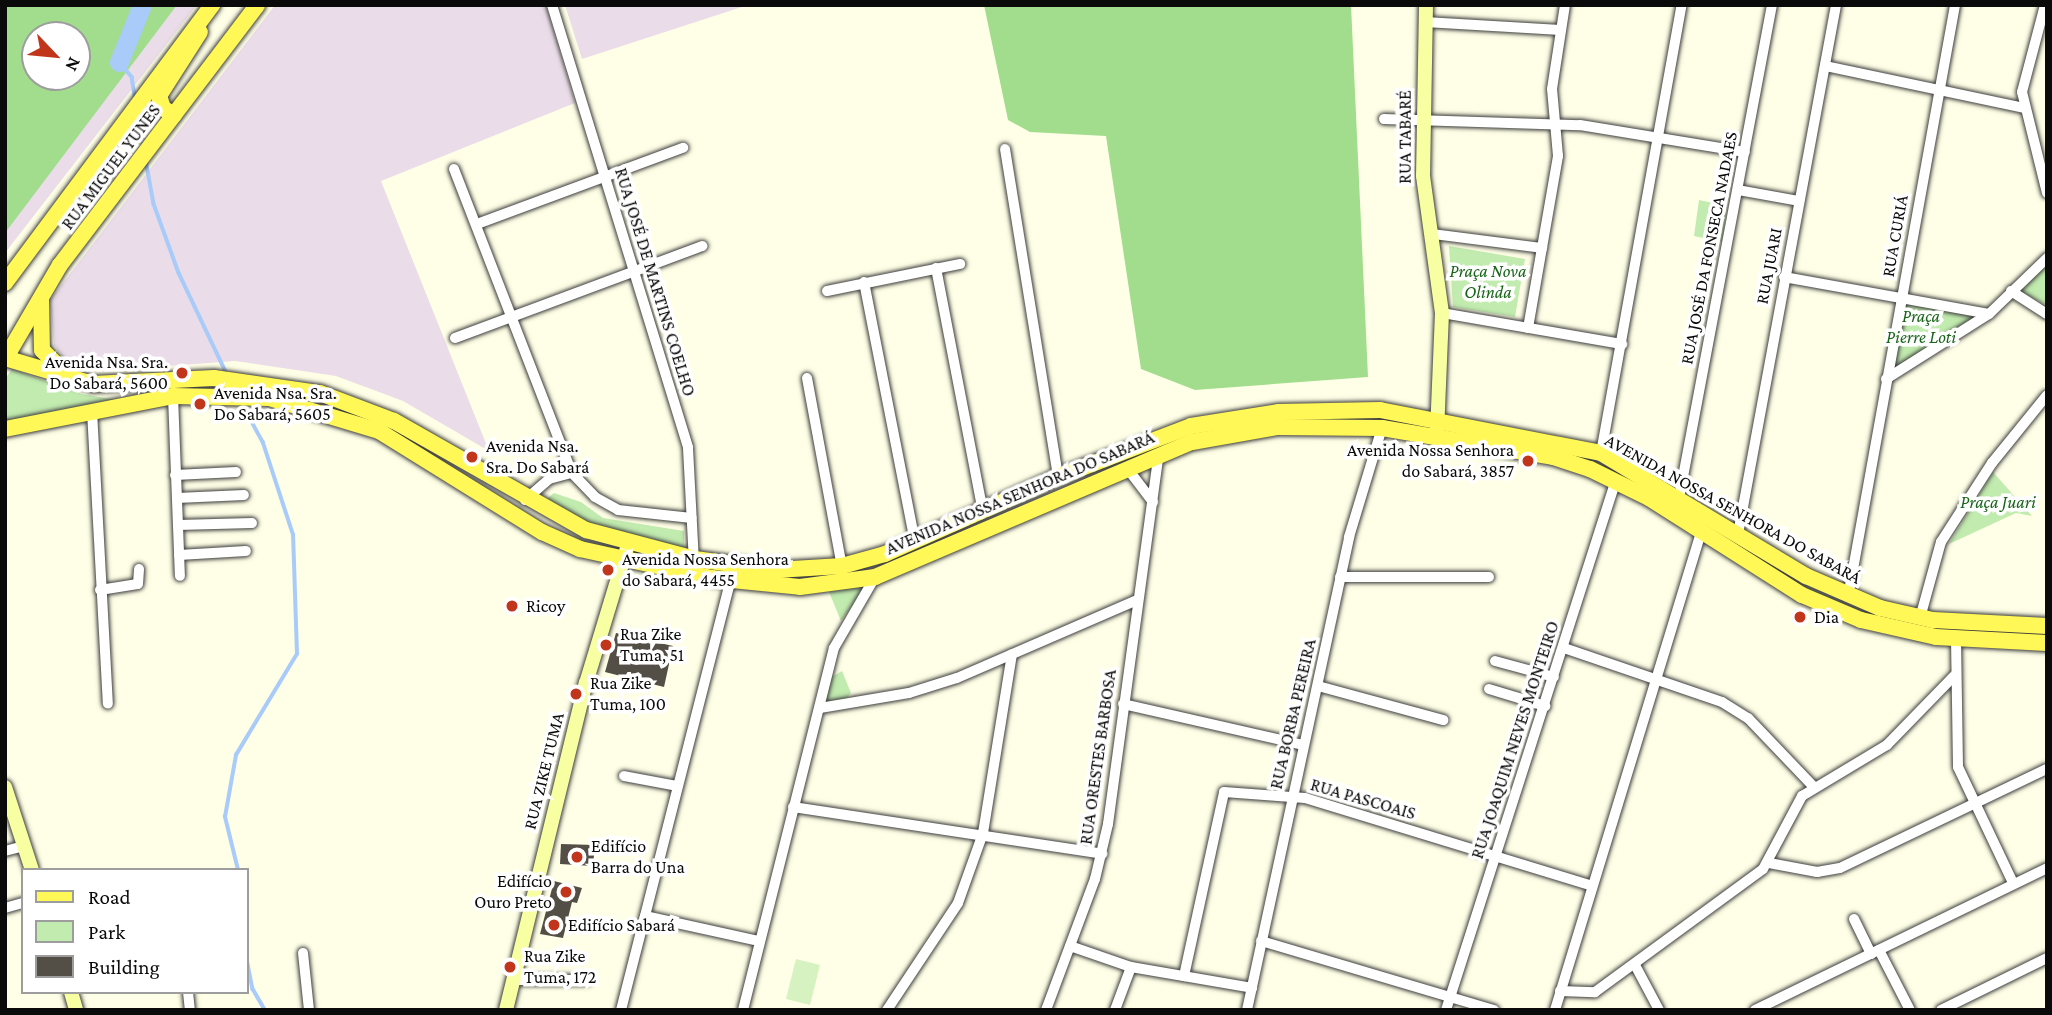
<!DOCTYPE html>
<html>
<head>
<meta charset="utf-8">
<style>
	body { margin:0 }
	#map { position:relative; width:2052px; height:1015px; overflow:hidden; background:#ffffe7; font-family:"Crimson Pro",serif }
	div>[style] { position:absolute }
	[style*='--x'] { left:calc(var(--x)*1px); top:calc(var(--y)*1px); width:calc(var(--w)*1px); rotate:calc(var(--a)*1deg) }
	.industrial>* { inset:0; background:#eadde9 }
	.green>* { inset:0; background:#c2ebaf }
	.forest>* { inset:0; background:#a1dd8d }
	.pitch>* { inset:0; background:#d7f2c1 }
	.stream>* { height:3.5px; margin:-1.75px; padding:0 1.75px; transform-origin:1.75px; border-radius:1.75px; background:#a8cbfa }
	.river>* { height:19px; margin:-9.5px; padding:0 9.5px; transform-origin:9.5px; border-radius:9.5px; background:#a8cbfa }
	.building>* { inset:0; background:#534e46 }
	.roads { filter:drop-shadow(0 0 2px #3d3d3d) drop-shadow(0 0 2px #3d3d3d) }
	.street>* { height:10px; margin:-5px; padding:0 5px; transform-origin:5px; border-radius:5px; background:#fff }
	.secondary>* { height:14px; margin:-7px; padding:0 7px; transform-origin:7px; border-radius:7px; background:#f7ffa2 }
	.primary>* { height:16px; margin:-8px; padding:0 8px; transform-origin:8px; border-radius:8px; background:#fff857 }
	.dots>* { width:19px; height:19px; translate:-50% -50%; box-sizing:border-box; border:4px solid #fff; border-radius:50% }
	span { translate:-50% -50%; white-space:nowrap; text-align:center; line-height:1.15; -webkit-text-stroke:7px #fff; paint-order:stroke }
	.street-label { font-size:18px; color:#0a0a0a }
	.park-label { font-size:18px; color:#186418; font-style:italic }
	.poi-label { font-size:18px; color:#0a0a0a }
	.right { translate:-100% -50%; text-align:right }
	.left { translate:0 -50%; text-align:left }
	.frame { position:absolute; inset:0; border:7px solid #0a0a0a; pointer-events:none }
	.legend { position:absolute; left:21px; top:868px; width:228px; height:126px; box-sizing:border-box; background:#fff; border:2px solid #9d9d9d; margin:0; padding:9px 12px; list-style:none; font-size:21px; color:#0a0a0a }
	.legend li { display:flex; align-items:center; gap:14px; height:35px }
	.legend b { width:35px; border:2px solid #9d9d9d }
	.north { position:absolute; left:21px; top:21px; width:70px; height:70px; box-sizing:border-box; background:#fff; border:2px solid #9d9d9d; border-radius:50%; rotate:116deg; font-size:19px; font-weight:700; line-height:28px; text-align:center; color:#0a0a0a }
	.north::after { content:''; display:block; margin:auto; width:24px; height:32px; background:#c1351b; clip-path:polygon(50% 0,100% 100%,50% 72%,0 100%) }
</style>
</head>
<body>
<div id="map">
	<div class="industrial">
		<i style="clip-path:polygon(evenodd,5px 5px,197px 5px,5px 253px,5px 5px,35px 35px,77px 35px,77px 77px,35px 77px,35px 35px)"></i>
		<i style="clip-path:polygon(275px 5px,546px 5px,575px 103px,381px 181px,489px 451px,403px 401px,336px 376px,235px 361px,100px 371px,64px 358px,54px 345px,50px 300px)"></i>
		<i style="clip-path:polygon(565px 5px,748px 5px,582px 59px)"></i>
	</div>
	<div class="green">
		<i style="clip-path:polygon(1699px 200px,1727px 206px,1722px 242px,1694px 236px)"></i>
		<i style="clip-path:polygon(1449px 246px,1525px 259px,1515px 317px,1453px 307px)"></i>
		<i style="clip-path:polygon(2047px 264px,2047px 305px,2017px 290px)"></i>
		<i style="clip-path:polygon(1904px 302px,1978px 317px,1893px 371px)"></i>
		<i style="clip-path:polygon(12px 369px,82px 394px,117px 400px,5px 421px,5px 379px)"></i>
		<i style="clip-path:polygon(1993px 472px,2032px 516px,2016px 513px,1949px 544px)"></i>
		<i style="clip-path:polygon(554px 493px,581px 502px,603px 518px,684px 531px,684px 553px,615px 537px,543px 502px)"></i>
		<i style="clip-path:polygon(866px 585px,854px 603px,841px 621px,829px 592px)"></i>
		<i style="clip-path:polygon(842px 671px,851px 693px,841px 704px,823px 703px,828px 679px)"></i>
	</div>
	<div class="forest">
		<i style="clip-path:polygon(evenodd,5px 5px,177px 5px,5px 233px,5px 5px,35px 35px,77px 35px,77px 77px,35px 77px,35px 35px)"></i>
		<i style="clip-path:polygon(984px 5px,1351px 5px,1368px 377px,1195px 390px,1141px 369px,1106px 136px,1030px 132px,1008px 120px)"></i>
	</div>
	<div class="pitch">
		<i style="clip-path:polygon(796px 959px,820px 965px,810px 1005px,786px 999px)"></i>
	</div>
	<div class="stream">
		<i style="--x:119;--y:62;--w:20;--a:49"></i>
		<i style="--x:132;--y:77;--w:20;--a:81"></i>
		<i style="--x:138;--y:115;--w:31;--a:79"></i>
		<i style="--x:146;--y:160;--w:45;--a:79.7"></i>
		<i style="--x:154;--y:204;--w:73;--a:70.1"></i>
		<i style="--x:179;--y:273;--w:112;--a:64.6"></i>
		<i style="--x:238;--y:870;--w:55;--a:-103.8"></i>
		<i style="--x:225;--y:817;--w:63;--a:-79.9"></i>
		<i style="--x:236;--y:755;--w:118;--a:-58.9"></i>
		<i style="--x:297;--y:654;--w:119;--a:-91.9"></i>
		<i style="--x:293;--y:535;--w:97;--a:-108.1"></i>
		<i style="--x:263;--y:443;--w:46;--a:-118.8"></i>
		<i style="--x:247;--y:959;--w:31;--a:79"></i>
		<i style="--x:253;--y:989;--w:24;--a:60"></i>
	</div>
	<div class="river">
		<i style="--x:119;--y:62;--w:61;--a:-68"></i>
	</div>
	<div class="building">
		<i style="clip-path:polygon(616px 633px,673px 646px,664px 687px,605px 672px)"></i>
		<i style="clip-path:polygon(561px 844px,595px 845px,593px 866px,560px 864px)"></i>
		<i style="clip-path:polygon(554px 881px,582px 888px,577px 903px,572px 902px,563px 938px,540px 934px)"></i>
	</div>
	<div class="roads">
		<div class="street">
			<i style="--x:552;--y:5;--w:463;--a:72.9"></i>
			<i style="--x:688;--y:448;--w:115;--a:87"></i>
			<i style="--x:2045;--y:5;--w:90;--a:104.8"></i>
			<i style="--x:2022;--y:92;--w:104;--a:76.1"></i>
			<i style="--x:1426;--y:22;--w:134;--a:3.4"></i>
			<i style="--x:1825;--y:66;--w:203;--a:11.9"></i>
			<i style="--x:1384;--y:119;--w:196;--a:1.8"></i>
			<i style="--x:1580;--y:125;--w:167;--a:9.3"></i>
			<i style="--x:1005;--y:149;--w:332;--a:80.8"></i>
			<i style="--x:454;--y:169;--w:326;--a:68.8"></i>
			<i style="--x:572;--y:473;--w:33;--a:46"></i>
			<i style="--x:595;--y:497;--w:26;--a:29"></i>
			<i style="--x:618;--y:510;--w:74;--a:6.2"></i>
			<i style="--x:1738;--y:190;--w:62;--a:10.2"></i>
			<i style="--x:477;--y:224;--w:220;--a:-20.3"></i>
			<i style="--x:1433;--y:234;--w:110;--a:7.3"></i>
			<i style="--x:936;--y:268;--w:248;--a:79.1"></i>
			<i style="--x:1784;--y:277;--w:208;--a:10.2"></i>
			<i style="--x:864;--y:282;--w:266;--a:78.9"></i>
			<i style="--x:827;--y:291;--w:136;--a:-11.5"></i>
			<i style="--x:2011;--y:291;--w:43;--a:32.6"></i>
			<i style="--x:1442;--y:313;--w:183;--a:9.8"></i>
			<i style="--x:1528;--y:328;--w:175;--a:-80.1"></i>
			<i style="--x:1558;--y:156;--w:67;--a:-95.1"></i>
			<i style="--x:1552;--y:89;--w:85;--a:-81.2"></i>
			<i style="--x:455;--y:338;--w:264;--a:-20.4"></i>
			<i style="--x:807;--y:378;--w:191;--a:79.5"></i>
			<i style="--x:1886;--y:379;--w:122;--a:-32.3"></i>
			<i style="--x:1989;--y:314;--w:81;--a:-44"></i>
			<i style="--x:173;--y:396;--w:180;--a:87.8"></i>
			<i style="--x:92;--y:411;--w:293;--a:86.9"></i>
			<i style="--x:1601;--y:453;--w:455;--a:-79.8"></i>
			<i style="--x:1127;--y:468;--w:43;--a:52.6"></i>
			<i style="--x:175;--y:475;--w:61;--a:-2.8"></i>
			<i style="--x:177;--y:498;--w:67;--a:-2.6"></i>
			<i style="--x:1679;--y:498;--w:502;--a:-79.32"></i>
			<i style="--x:525;--y:500;--w:32;--a:-41"></i>
			<i style="--x:549;--y:479;--w:24;--a:-15"></i>
			<i style="--x:178;--y:525;--w:74;--a:-1.5"></i>
			<i style="--x:1738;--y:534;--w:538;--a:-79.5"></i>
			<i style="--x:179;--y:555;--w:67;--a:-3.4"></i>
			<i style="--x:1340;--y:577;--w:149;--a:0"></i>
			<i style="--x:100;--y:590;--w:38;--a:-9"></i>
			<i style="--x:138;--y:584;--w:15;--a:-86"></i>
			<i style="--x:1848;--y:597;--w:602;--a:-79.75"></i>
			<i style="--x:1920;--y:618;--w:79;--a:-74.6"></i>
			<i style="--x:1941;--y:542;--w:94;--a:-57.2"></i>
			<i style="--x:1992;--y:463;--w:87;--a:-51"></i>
			<i style="--x:1956;--y:639;--w:128;--a:89.1"></i>
			<i style="--x:1958;--y:767;--w:128;--a:64.6"></i>
			<i style="--x:1564;--y:648;--w:167;--a:18.9"></i>
			<i style="--x:1722;--y:702;--w:31;--a:32"></i>
			<i style="--x:1748;--y:718;--w:95;--a:46.3"></i>
			<i style="--x:1495;--y:661;--w:61;--a:15.2"></i>
			<i style="--x:1318;--y:686;--w:130;--a:15.2"></i>
			<i style="--x:1489;--y:689;--w:59;--a:16.9"></i>
			<i style="--x:1123;--y:704;--w:185;--a:12.8"></i>
			<i style="--x:820;--y:708;--w:90;--a:-9.6"></i>
			<i style="--x:909;--y:693;--w:50;--a:-17.4"></i>
			<i style="--x:957;--y:678;--w:196;--a:-23.4"></i>
			<i style="--x:624;--y:776;--w:54;--a:10.7"></i>
			<i style="--x:793;--y:807;--w:313;--a:8.6"></i>
			<i style="--x:5;--y:851;--w:20;--a:-15"></i>
			<i style="--x:1769;--y:863;--w:49;--a:10.6"></i>
			<i style="--x:1817;--y:872;--w:23;--a:-10"></i>
			<i style="--x:1840;--y:868;--w:229;--a:-25.6"></i>
			<i style="--x:5;--y:908;--w:19;--a:-16"></i>
			<i style="--x:645;--y:916;--w:117;--a:12.4"></i>
			<i style="--x:1854;--y:919;--w:39;--a:64"></i>
			<i style="--x:1261;--y:941;--w:243;--a:16.5"></i>
			<i style="--x:1070;--y:946;--w:65;--a:19"></i>
			<i style="--x:1131;--y:967;--w:123;--a:9.8"></i>
			<i style="--x:1879;--y:950;--w:68;--a:62.7"></i>
			<i style="--x:303;--y:953;--w:57;--a:84"></i>
			<i style="--x:1635;--y:965;--w:51;--a:61.9"></i>
			<i style="--x:1184;--y:976;--w:188;--a:-77.7"></i>
			<i style="--x:1224;--y:792;--w:81;--a:4.2"></i>
			<i style="--x:1305;--y:798;--w:300;--a:17"></i>
			<i style="--x:513;--y:980;--w:74;--a:0"></i>
			<i style="--x:1560;--y:991;--w:35;--a:2"></i>
			<i style="--x:1595;--y:992;--w:208;--a:-36.2"></i>
			<i style="--x:1763;--y:869;--w:83;--a:-61.9"></i>
			<i style="--x:1802;--y:796;--w:99;--a:-31"></i>
			<i style="--x:1887;--y:745;--w:96;--a:-45.8"></i>
			<i style="--x:188;--y:992;--w:18;--a:84"></i>
			<i style="--x:621;--y:1010;--w:443;--a:-75.7"></i>
			<i style="--x:743;--y:1010;--w:373;--a:-75.9"></i>
			<i style="--x:834;--y:648;--w:82;--a:-60"></i>
			<i style="--x:887;--y:1010;--w:128;--a:-56.4"></i>
			<i style="--x:958;--y:903;--w:74;--a:-70.3"></i>
			<i style="--x:983;--y:833;--w:181;--a:-80.8"></i>
			<i style="--x:1046;--y:1010;--w:140;--a:-69.5"></i>
			<i style="--x:1095;--y:879;--w:57;--a:-76.7"></i>
			<i style="--x:1108;--y:824;--w:374;--a:-82.2"></i>
			<i style="--x:1115;--y:1010;--w:46;--a:-69.6"></i>
			<i style="--x:1247;--y:1010;--w:484;--a:-77.8"></i>
			<i style="--x:1349;--y:537;--w:114;--a:-73.2"></i>
			<i style="--x:1446;--y:1010;--w:557;--a:-72.22"></i>
			<i style="--x:1555;--y:1010;--w:499;--a:-73"></i>
			<i style="--x:1755;--y:1010;--w:325;--a:-25.9"></i>
			<i style="--x:1941;--y:1010;--w:118;--a:-26.1"></i>
		</div>
		<div class="secondary">
			<i style="--x:1426;--y:5;--w:171;--a:91"></i>
			<i style="--x:1423;--y:176;--w:138;--a:82.1"></i>
			<i style="--x:1442;--y:313;--w:120;--a:92.4"></i>
			<i style="--x:5;--y:787;--w:87;--a:72"></i>
			<i style="--x:71;--y:992;--w:19;--a:74"></i>
			<i style="--x:506;--y:1010;--w:337;--a:-76.3"></i>
			<i style="--x:586;--y:683;--w:144;--a:-73.1"></i>
		</div>
		<div class="primary">
			<i style="--x:174;--y:115;--w:13;--a:-148"></i>
			<i style="--x:163;--y:108;--w:13;--a:-108"></i>
			<i style="--x:159;--y:96;--w:76;--a:-57.4"></i>
			<i style="--x:5;--y:283;--w:347;--a:-53.3"></i>
			<i style="--x:41;--y:299;--w:51;--a:88.9"></i>
			<i style="--x:42;--y:350;--w:34;--a:45"></i>
			<i style="--x:5;--y:358;--w:92;--a:16.5"></i>
			<i style="--x:93;--y:384;--w:121;--a:-2.8"></i>
			<i style="--x:214;--y:378;--w:107;--a:8.1"></i>
			<i style="--x:320;--y:393;--w:79;--a:20.7"></i>
			<i style="--x:394;--y:421;--w:221;--a:29.6"></i>
			<i style="--x:586;--y:530;--w:113;--a:14.9"></i>
			<i style="--x:695;--y:559;--w:82;--a:7.7"></i>
			<i style="--x:776;--y:570;--w:66;--a:-3.5"></i>
			<i style="--x:842;--y:566;--w:45;--a:-15.6"></i>
			<i style="--x:885;--y:554;--w:189;--a:-24"></i>
			<i style="--x:1058;--y:477;--w:142;--a:-21"></i>
			<i style="--x:1191;--y:426;--w:88;--a:-9.1"></i>
			<i style="--x:1278;--y:412;--w:102;--a:-1.1"></i>
			<i style="--x:1380;--y:410;--w:225;--a:11"></i>
			<i style="--x:1601;--y:453;--w:239;--a:31"></i>
			<i style="--x:1806;--y:576;--w:81;--a:23.4"></i>
			<i style="--x:1880;--y:608;--w:54;--a:12.8"></i>
			<i style="--x:1933;--y:620;--w:114;--a:3"></i>
			<i style="--x:5;--y:359;--w:109;--a:-59.7"></i>
			<i style="--x:60;--y:265;--w:326;--a:-52.8"></i>
			<i style="--x:5;--y:429;--w:171;--a:-11.1"></i>
			<i style="--x:173;--y:396;--w:96;--a:1.2"></i>
			<i style="--x:269;--y:398;--w:115;--a:16.7"></i>
			<i style="--x:379;--y:431;--w:192;--a:31.8"></i>
			<i style="--x:542;--y:532;--w:42;--a:24.1"></i>
			<i style="--x:580;--y:549;--w:135;--a:12.4"></i>
			<i style="--x:712;--y:578;--w:88;--a:5.8"></i>
			<i style="--x:800;--y:587;--w:76;--a:-7.6"></i>
			<i style="--x:875;--y:577;--w:345;--a:-23.1"></i>
			<i style="--x:1192;--y:442;--w:86;--a:-10"></i>
			<i style="--x:1277;--y:427;--w:105;--a:0.5"></i>
			<i style="--x:1382;--y:428;--w:173;--a:9.6"></i>
			<i style="--x:1553;--y:457;--w:39;--a:18"></i>
			<i style="--x:1590;--y:469;--w:66;--a:26.2"></i>
			<i style="--x:1649;--y:498;--w:181;--a:32.4"></i>
			<i style="--x:1802;--y:595;--w:64;--a:23"></i>
			<i style="--x:1861;--y:620;--w:77;--a:12.8"></i>
			<i style="--x:1936;--y:637;--w:111;--a:3.1"></i>
		</div>
	</div>
	<div class="dots">
		<i style="left:182px;top:373px;background:#c1351b"></i>
		<i style="left:200px;top:404px;background:#c1351b"></i>
		<i style="left:472px;top:457px;background:#c1351b"></i>
		<i style="left:1528px;top:461px;background:#c1351b"></i>
		<i style="left:608px;top:570px;background:#c1351b"></i>
		<i style="left:512px;top:606px;background:#c1351b"></i>
		<i style="left:1800px;top:617px;background:#c1351b"></i>
		<i style="left:606px;top:645px;background:#c1351b"></i>
		<i style="left:576px;top:694px;background:#c1351b"></i>
		<i style="left:577px;top:857px;background:#c1351b"></i>
		<i style="left:566px;top:892px;background:#c1351b"></i>
		<i style="left:554px;top:925px;background:#c1351b"></i>
		<i style="left:510px;top:967px;background:#c1351b"></i>
	</div>
	<div class="street-label">
		<span style="left:1405px;top:137px;rotate:-90deg">RUA TABARÉ</span>
		<span style="left:111px;top:167px;rotate:-53deg">RUA MIGUEL YUNES</span>
		<span style="left:1895px;top:236px;rotate:-80deg">RUA CURIÁ</span>
		<span style="left:1709px;top:248px;rotate:-79deg">RUA JOSÉ DA FONSECA NADAES</span>
		<span style="left:1769px;top:266px;rotate:-79deg">RUA JUARI</span>
		<span style="left:655px;top:282px;rotate:73deg">RUA JOSÉ DE MARTINS COELHO</span>
		<span style="left:1020px;top:493px;rotate:-23deg">AVENIDA NOSSA SENHORA DO SABARÁ</span>
		<span style="left:1733px;top:509px;rotate:29deg">AVENIDA NOSSA SENHORA DO SABARÁ</span>
		<span style="left:1293px;top:714px;rotate:-77deg">RUA BORBA PEREIRA</span>
		<span style="left:1515px;top:740px;rotate:-72deg">RUA JOAQUIM NEVES MONTEIRO</span>
		<span style="left:1098px;top:757px;rotate:-82deg">RUA ORESTES BARBOSA</span>
		<span style="left:544px;top:771px;rotate:-76deg">RUA ZIKE TUMA</span>
		<span style="left:1363px;top:799px;rotate:16deg">RUA PASCOAIS</span>
	</div>
	<div class="park-label">
		<span style="left:1488px;top:282px">Praça Nova<br>Olinda</span>
		<span style="left:1921px;top:327px">Praça<br>Pierre Loti</span>
		<span style="left:1998px;top:502px">Praça Juari</span>
	</div>
	<div class="poi-label">
		<span class="right" style="left:168px;top:373px">Avenida Nsa. Sra.<br>Do Sabará, 5600</span>
		<span class="left" style="left:214px;top:404px">Avenida Nsa. Sra.<br>Do Sabará, 5605</span>
		<span class="left" style="left:486px;top:457px">Avenida Nsa.<br>Sra. Do Sabará</span>
		<span class="right" style="left:1514px;top:461px">Avenida Nossa Senhora<br>do Sabará, 3857</span>
		<span class="left" style="left:622px;top:570px">Avenida Nossa Senhora<br>do Sabará, 4455</span>
		<span class="left" style="left:526px;top:606px">Ricoy</span>
		<span class="left" style="left:1814px;top:617px">Dia</span>
		<span class="left" style="left:620px;top:645px">Rua Zike<br>Tuma, 51</span>
		<span class="left" style="left:590px;top:694px">Rua Zike<br>Tuma, 100</span>
		<span class="left" style="left:591px;top:857px">Edifício<br>Barra do Una</span>
		<span class="right" style="left:552px;top:892px">Edifício<br>Ouro Preto</span>
		<span class="left" style="left:568px;top:925px">Edifício Sabará</span>
		<span class="left" style="left:524px;top:967px">Rua Zike<br>Tuma, 172</span>
	</div>
	<div class="frame"></div>
	<ul class="legend">
	<li><b style="height:9px;background:#fff857"></b>Road</li>
	<li><b style="height:19px;background:#c2ebaf"></b>Park</li>
	<li><b style="height:19px;background:#534e46"></b>Building</li>
	</ul>
	<div class="north">N</div>
</div>
</body>
</html>
